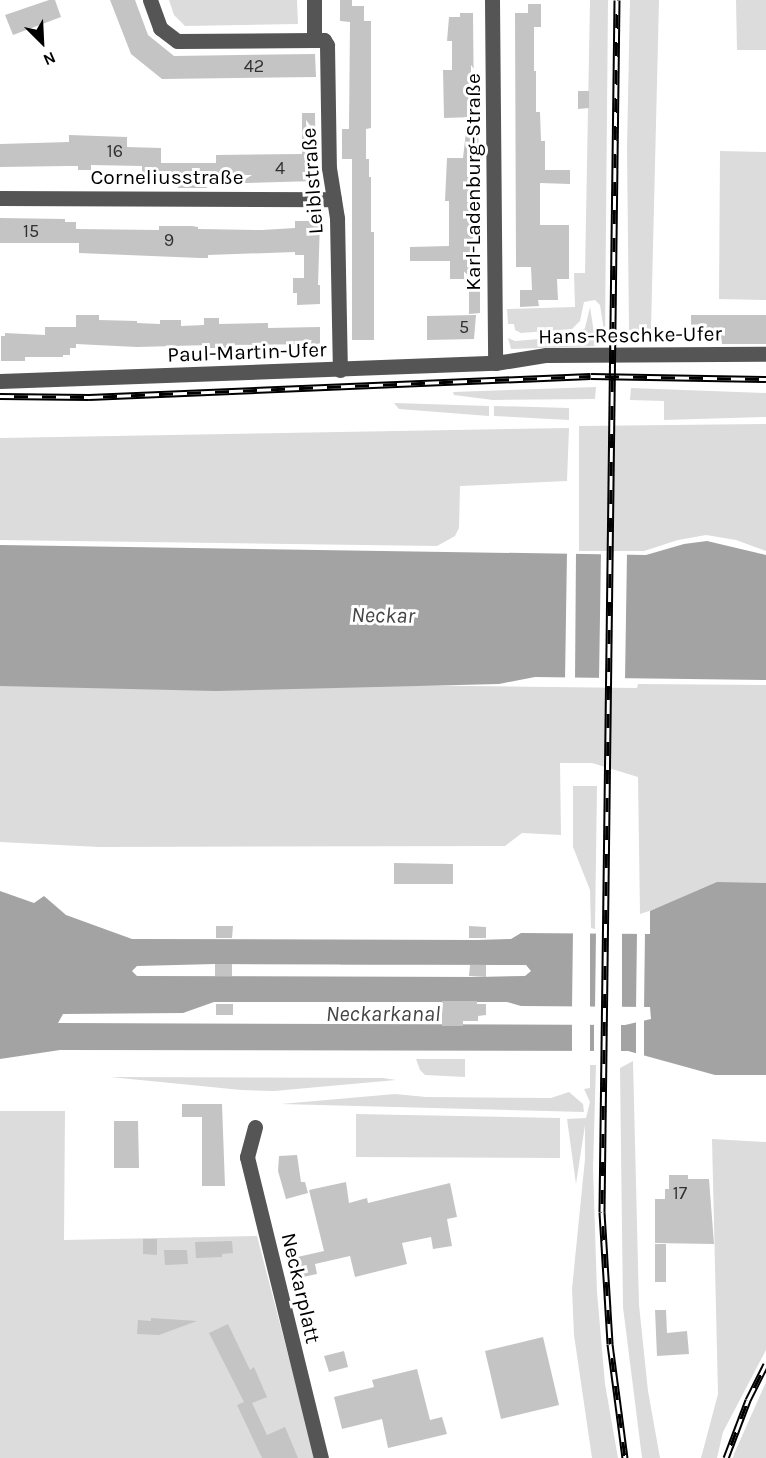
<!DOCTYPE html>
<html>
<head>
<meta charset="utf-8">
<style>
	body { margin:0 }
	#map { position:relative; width:766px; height:1458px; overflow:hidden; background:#fff; font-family:Karla,sans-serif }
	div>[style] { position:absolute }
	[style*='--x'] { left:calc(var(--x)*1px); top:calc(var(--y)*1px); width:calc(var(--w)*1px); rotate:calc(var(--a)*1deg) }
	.green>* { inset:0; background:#dcdcdc }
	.water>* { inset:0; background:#a3a3a3 }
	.pier>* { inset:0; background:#fff }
	.building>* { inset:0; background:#c4c4c4 }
	.minor>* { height:15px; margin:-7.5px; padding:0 7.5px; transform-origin:7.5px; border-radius:7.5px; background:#555 }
	.rail>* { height:7px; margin-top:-3.5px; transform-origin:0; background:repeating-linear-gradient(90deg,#fff 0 14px,#000 0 28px); box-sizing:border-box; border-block:2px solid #000 }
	span { translate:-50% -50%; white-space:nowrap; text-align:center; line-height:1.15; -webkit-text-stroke:6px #fff; paint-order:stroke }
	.number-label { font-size:18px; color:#313131 }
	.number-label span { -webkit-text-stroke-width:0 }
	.street-label { font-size:21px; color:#000 }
	.water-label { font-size:22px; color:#444; font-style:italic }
	.north { position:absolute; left:12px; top:12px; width:60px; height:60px; -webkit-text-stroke:4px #fff; paint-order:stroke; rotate:156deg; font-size:16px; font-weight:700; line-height:24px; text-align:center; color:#000 }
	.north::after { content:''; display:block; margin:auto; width:21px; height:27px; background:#000; clip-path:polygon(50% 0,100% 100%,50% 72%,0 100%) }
</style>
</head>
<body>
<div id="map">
	<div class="green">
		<i style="clip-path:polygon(169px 0,297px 0,298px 24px,185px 26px,174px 15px)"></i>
		<i style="clip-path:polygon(590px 0,608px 0,605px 337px,600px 305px,595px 300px,584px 302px,580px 321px,572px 329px,521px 333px,515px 330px,514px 324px,508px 324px,507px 309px,575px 307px,574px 273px,585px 273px)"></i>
		<i style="clip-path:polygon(630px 0,659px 0,651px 329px,629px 330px,627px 148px)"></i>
		<i style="clip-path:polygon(736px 0,766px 0,766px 50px,737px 50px)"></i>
		<i style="clip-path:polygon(720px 151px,766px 152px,766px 300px,719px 299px)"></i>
		<i style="clip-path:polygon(590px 307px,596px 346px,511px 349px,508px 338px,515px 341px,575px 336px,585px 328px)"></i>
		<i style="clip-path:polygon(596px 387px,595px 399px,493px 400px,454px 395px,453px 392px)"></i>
		<i style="clip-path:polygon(631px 388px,766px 393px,766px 417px,664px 420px,664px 401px,630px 400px)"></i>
		<i style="clip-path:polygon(394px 403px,489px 406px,489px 416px,399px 409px)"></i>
		<i style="clip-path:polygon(494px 406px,569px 408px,569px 420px,494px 416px)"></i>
		<i style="clip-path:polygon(766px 424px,766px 551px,736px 540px,706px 535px,678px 540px,644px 551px,579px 551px,579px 426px)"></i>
		<i style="clip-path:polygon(569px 428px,567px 481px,460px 486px,459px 528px,455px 536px,437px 546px,0 540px,0 438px)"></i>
		<i style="clip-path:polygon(0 680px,637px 688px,638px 684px,766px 685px,766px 892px,707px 892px,640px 914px,638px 777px,592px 763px,560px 763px,561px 835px,522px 833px,505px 846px,99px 847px,0 842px)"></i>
		<i style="clip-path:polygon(573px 786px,597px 786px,595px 929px,591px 928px,590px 890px,573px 847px)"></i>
		<i style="clip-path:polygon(416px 1059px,465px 1059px,465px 1077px,425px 1075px,420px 1070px)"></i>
		<i style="clip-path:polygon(633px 1061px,639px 1305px,648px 1391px,660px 1458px,642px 1458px,623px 1307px,620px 1068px)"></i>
		<i style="clip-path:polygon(590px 1065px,596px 1065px,593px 1168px,597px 1292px,605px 1384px,618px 1458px,592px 1458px,574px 1335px,572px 1289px,585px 1159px,585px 1125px,576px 1184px,567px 1119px,586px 1118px,590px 1102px,584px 1089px,590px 1088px)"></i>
		<i style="clip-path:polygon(110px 1077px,383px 1078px,396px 1080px,274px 1091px,241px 1090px)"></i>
		<i style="clip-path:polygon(569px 1092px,583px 1104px,584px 1112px,281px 1104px,395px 1094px,426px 1097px,551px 1098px)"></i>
		<i style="clip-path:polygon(0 1111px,65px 1111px,64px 1240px,257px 1236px,315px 1458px,0 1458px)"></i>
		<i style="clip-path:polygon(356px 1114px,560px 1118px,560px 1158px,356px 1157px)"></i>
		<i style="clip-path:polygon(712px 1139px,766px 1142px,766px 1350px,723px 1432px,717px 1458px,701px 1458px,718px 1394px)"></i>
		<i style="clip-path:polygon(766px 1382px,766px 1458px,733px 1458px,734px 1454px)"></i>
	</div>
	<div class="water">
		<i style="clip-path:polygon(707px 541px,766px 555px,766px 680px,535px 677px,499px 684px,216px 691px,0 686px,0 545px,646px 555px,684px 544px)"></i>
		<i style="clip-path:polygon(evenodd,717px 882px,766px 883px,766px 1075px,715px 1075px,628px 1051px,60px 1050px,0 1059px,0 891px,34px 903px,44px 896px,66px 915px,132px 939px,477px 940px,511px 939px,521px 933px,650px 934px,650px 911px,717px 882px,215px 964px,526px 965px,531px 971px,525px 976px,478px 977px,137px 976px,132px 971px,137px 966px,215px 964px,717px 882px,214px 1002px,507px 1002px,521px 1006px,650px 1007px,651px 1019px,625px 1025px,58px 1023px,63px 1014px,183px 1013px,214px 1002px)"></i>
	</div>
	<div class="pier">
		<i style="clip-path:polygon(567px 551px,576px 551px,575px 681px,565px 681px)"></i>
		<i style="clip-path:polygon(601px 551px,627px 552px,625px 681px,599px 681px)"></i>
		<i style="clip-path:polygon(573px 930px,590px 931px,590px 1010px,572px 1009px)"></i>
		<i style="clip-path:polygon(596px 931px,622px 931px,622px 1010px,595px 1010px)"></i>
		<i style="clip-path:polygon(637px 931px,645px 931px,644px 1010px,636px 1010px)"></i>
		<i style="clip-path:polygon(644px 1018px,644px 1058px,636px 1056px,636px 1020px)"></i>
		<i style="clip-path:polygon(572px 1022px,590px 1022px,590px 1055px,572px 1055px)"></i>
		<i style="clip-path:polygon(594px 1022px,621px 1022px,621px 1054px,594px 1054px)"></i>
	</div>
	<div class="building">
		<i style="clip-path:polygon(49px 0,55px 0,61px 17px,13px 35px,5px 15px)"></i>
		<i style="clip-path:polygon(110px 0,135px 0,148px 35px,174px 56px,315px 54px,316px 77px,162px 79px,131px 54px)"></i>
		<i style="clip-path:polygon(340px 0,352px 0,352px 6px,364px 6px,364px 21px,371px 21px,371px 128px,366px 129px,366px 159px,369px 159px,369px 177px,371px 177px,371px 232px,374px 232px,374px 340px,352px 340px,352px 159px,342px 159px,342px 129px,349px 129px,350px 22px,340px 21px)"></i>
		<i style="clip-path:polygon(528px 4px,541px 4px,541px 27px,534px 27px,534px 71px,536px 71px,536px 112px,540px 112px,541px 141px,545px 141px,545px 170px,570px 170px,570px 184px,540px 183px,540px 225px,569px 225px,569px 279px,557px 279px,558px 300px,538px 300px,539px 306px,520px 307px,520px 290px,532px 290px,531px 267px,516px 267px,515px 13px,528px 13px)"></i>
		<i style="clip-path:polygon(460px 13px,473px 13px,474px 117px,444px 118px,443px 70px,452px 70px,452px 41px,447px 41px,449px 17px,460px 17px)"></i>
		<i style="clip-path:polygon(578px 91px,589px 91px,589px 108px,578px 109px)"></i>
		<i style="clip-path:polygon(302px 113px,315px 113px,316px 181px,207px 184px,207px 188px,178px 188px,178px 176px,142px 175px,142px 166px,91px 165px,91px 170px,78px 170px,78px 166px,68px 166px,0 167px,0 144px,69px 142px,69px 135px,127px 137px,127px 147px,161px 148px,161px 163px,216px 163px,216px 155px,302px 154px)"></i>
		<i style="clip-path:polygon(466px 132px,478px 132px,479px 151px,478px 170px,474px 170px,472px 279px,450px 279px,450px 261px,410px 261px,410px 247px,449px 246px,449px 201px,445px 201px,447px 158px,463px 158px)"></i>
		<i style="clip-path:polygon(0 218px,65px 219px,65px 222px,76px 222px,76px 229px,159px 230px,159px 226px,192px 226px,198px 227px,198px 229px,262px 230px,295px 228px,295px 221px,320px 221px,318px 285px,320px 285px,320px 304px,297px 305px,297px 293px,293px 293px,293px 278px,304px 278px,304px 255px,295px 255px,295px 252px,208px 255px,208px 258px,200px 258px,79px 253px,79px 243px,0 243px)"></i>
		<i style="clip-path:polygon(469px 288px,480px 288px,480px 313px,469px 314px)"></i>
		<i style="clip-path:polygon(76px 315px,99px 315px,99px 320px,137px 321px,137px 323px,160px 324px,160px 320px,181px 320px,181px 326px,204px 325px,204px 318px,219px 318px,219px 324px,268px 323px,268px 328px,320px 327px,320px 344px,226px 345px,226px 348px,210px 348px,210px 345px,137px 347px,76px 344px,76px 348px,70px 348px,70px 355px,63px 355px,63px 357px,25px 357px,25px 361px,1px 361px,1px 336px,5px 336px,5px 333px,45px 335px,45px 327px,76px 327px)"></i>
		<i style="clip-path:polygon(476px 315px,474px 339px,427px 340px,427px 316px)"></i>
		<i style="clip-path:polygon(691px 315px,766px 315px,766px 344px,722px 344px,721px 338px,691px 339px)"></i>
		<i style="clip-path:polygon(394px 863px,453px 864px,453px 884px,394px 884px)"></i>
		<i style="clip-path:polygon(216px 926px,233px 926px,232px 938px,216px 938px)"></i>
		<i style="clip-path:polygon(469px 926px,486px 927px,486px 938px,469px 938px)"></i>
		<i style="clip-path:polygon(215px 964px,232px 964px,232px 976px,215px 976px)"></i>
		<i style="clip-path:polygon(470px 965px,486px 965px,486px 977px,469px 976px)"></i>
		<i style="clip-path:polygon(442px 1001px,477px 1001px,477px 1004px,486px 1004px,486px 1015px,478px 1016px,478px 1021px,463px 1021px,463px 1026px,442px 1026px)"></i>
		<i style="clip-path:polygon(216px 1004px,233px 1004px,233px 1015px,216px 1015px)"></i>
		<i style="clip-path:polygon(182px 1104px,222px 1104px,225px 1186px,202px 1186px,202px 1117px,182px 1117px)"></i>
		<i style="clip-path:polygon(114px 1121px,138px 1121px,139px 1168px,114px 1168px)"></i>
		<i style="clip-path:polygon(297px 1155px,301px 1182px,305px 1182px,308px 1193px,286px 1199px,278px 1171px,279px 1156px)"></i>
		<i style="clip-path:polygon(669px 1175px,688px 1175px,688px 1179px,709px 1179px,714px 1244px,655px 1243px,655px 1199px,665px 1199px,665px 1189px,669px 1189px)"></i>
		<i style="clip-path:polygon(346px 1182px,349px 1203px,367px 1198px,368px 1203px,450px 1183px,457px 1217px,447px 1219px,452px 1246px,433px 1249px,431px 1237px,402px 1243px,407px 1264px,355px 1277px,350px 1256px,315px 1264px,317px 1274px,298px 1278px,293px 1258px,324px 1251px,309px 1190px)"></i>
		<i style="clip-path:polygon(143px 1239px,157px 1239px,157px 1255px,143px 1254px)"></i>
		<i style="clip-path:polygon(232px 1241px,233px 1253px,222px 1254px,222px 1257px,196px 1258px,195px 1242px)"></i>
		<i style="clip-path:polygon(655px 1244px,666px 1244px,666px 1282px,655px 1282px)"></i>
		<i style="clip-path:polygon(164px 1250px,187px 1250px,188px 1264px,165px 1265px)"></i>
		<i style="clip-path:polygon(655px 1310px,666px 1310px,667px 1333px,687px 1331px,689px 1354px,657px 1356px)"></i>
		<i style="clip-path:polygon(151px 1318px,197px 1321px,159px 1335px,137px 1334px,138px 1320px,151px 1321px)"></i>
		<i style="clip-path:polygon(228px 1324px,250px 1370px,254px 1367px,267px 1397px,252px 1403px,267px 1435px,285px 1427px,298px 1458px,262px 1458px,237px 1405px,244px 1402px,209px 1333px)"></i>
		<i style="clip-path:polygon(543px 1337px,559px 1405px,501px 1419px,485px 1351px)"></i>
		<i style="clip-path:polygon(344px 1351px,348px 1367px,329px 1372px,324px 1356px)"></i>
		<i style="clip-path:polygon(417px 1369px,430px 1420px,442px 1417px,447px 1434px,388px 1448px,382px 1419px,342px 1429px,334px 1397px,374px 1387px,372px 1380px)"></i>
	</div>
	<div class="minor">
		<i style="--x:150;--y:0;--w:30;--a:70"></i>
		<i style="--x:160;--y:28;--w:21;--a:37"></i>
		<i style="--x:177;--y:41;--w:137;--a:-0.4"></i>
		<i style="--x:314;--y:0;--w:40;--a:90"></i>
		<i style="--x:314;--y:40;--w:10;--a:0"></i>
		<i style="--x:324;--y:40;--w:6;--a:59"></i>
		<i style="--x:327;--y:45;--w:123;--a:89.1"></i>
		<i style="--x:329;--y:168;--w:51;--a:80.9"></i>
		<i style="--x:337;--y:218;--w:152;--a:88.9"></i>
		<i style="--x:492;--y:0;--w:363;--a:89.5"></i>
		<i style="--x:0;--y:198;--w:334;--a:0.2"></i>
		<i style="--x:0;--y:381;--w:495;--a:-2.1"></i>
		<i style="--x:495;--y:363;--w:52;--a:-8.9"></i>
		<i style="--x:546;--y:355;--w:220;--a:-0.3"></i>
		<i style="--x:255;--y:1127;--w:31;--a:105"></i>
		<i style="--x:247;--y:1157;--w:310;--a:76.2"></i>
	</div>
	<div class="rail">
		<i style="--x:617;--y:0;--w:1212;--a:90.71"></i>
		<i style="--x:602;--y:1212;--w:132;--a:86.5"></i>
		<i style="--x:610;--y:1344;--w:115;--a:82.5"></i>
		<i style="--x:0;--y:396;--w:89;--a:0.6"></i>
		<i style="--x:89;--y:397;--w:502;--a:-2.4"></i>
		<i style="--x:591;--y:376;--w:175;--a:1"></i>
		<i style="--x:726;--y:1458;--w:62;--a:-69.2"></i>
		<i style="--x:748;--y:1400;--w:40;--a:-63.4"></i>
	</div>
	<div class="number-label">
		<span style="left:254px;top:66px">42</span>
		<span style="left:115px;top:151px">16</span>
		<span style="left:280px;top:168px">4</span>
		<span style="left:31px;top:231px">15</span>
		<span style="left:169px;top:240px">9</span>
		<span style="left:464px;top:327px">5</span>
		<span style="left:680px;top:1193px">17</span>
	</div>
	<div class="street-label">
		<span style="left:167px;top:177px">Corneliusstraße</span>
		<span style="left:312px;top:181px;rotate:-94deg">Leiblstraße</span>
		<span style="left:473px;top:182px;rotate:-90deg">Karl-Ladenburg-Straße</span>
		<span style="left:630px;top:335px;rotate:-1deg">Hans-Reschke-Ufer</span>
		<span style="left:247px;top:352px;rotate:-2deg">Paul-Martin-Ufer</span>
		<span style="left:301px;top:1288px;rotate:77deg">Neckarplatt</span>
	</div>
	<div class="water-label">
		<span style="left:383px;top:616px;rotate:1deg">Neckar</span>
		<span style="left:383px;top:1015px">Neckarkanal</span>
	</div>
	<div class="north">N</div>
</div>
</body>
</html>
